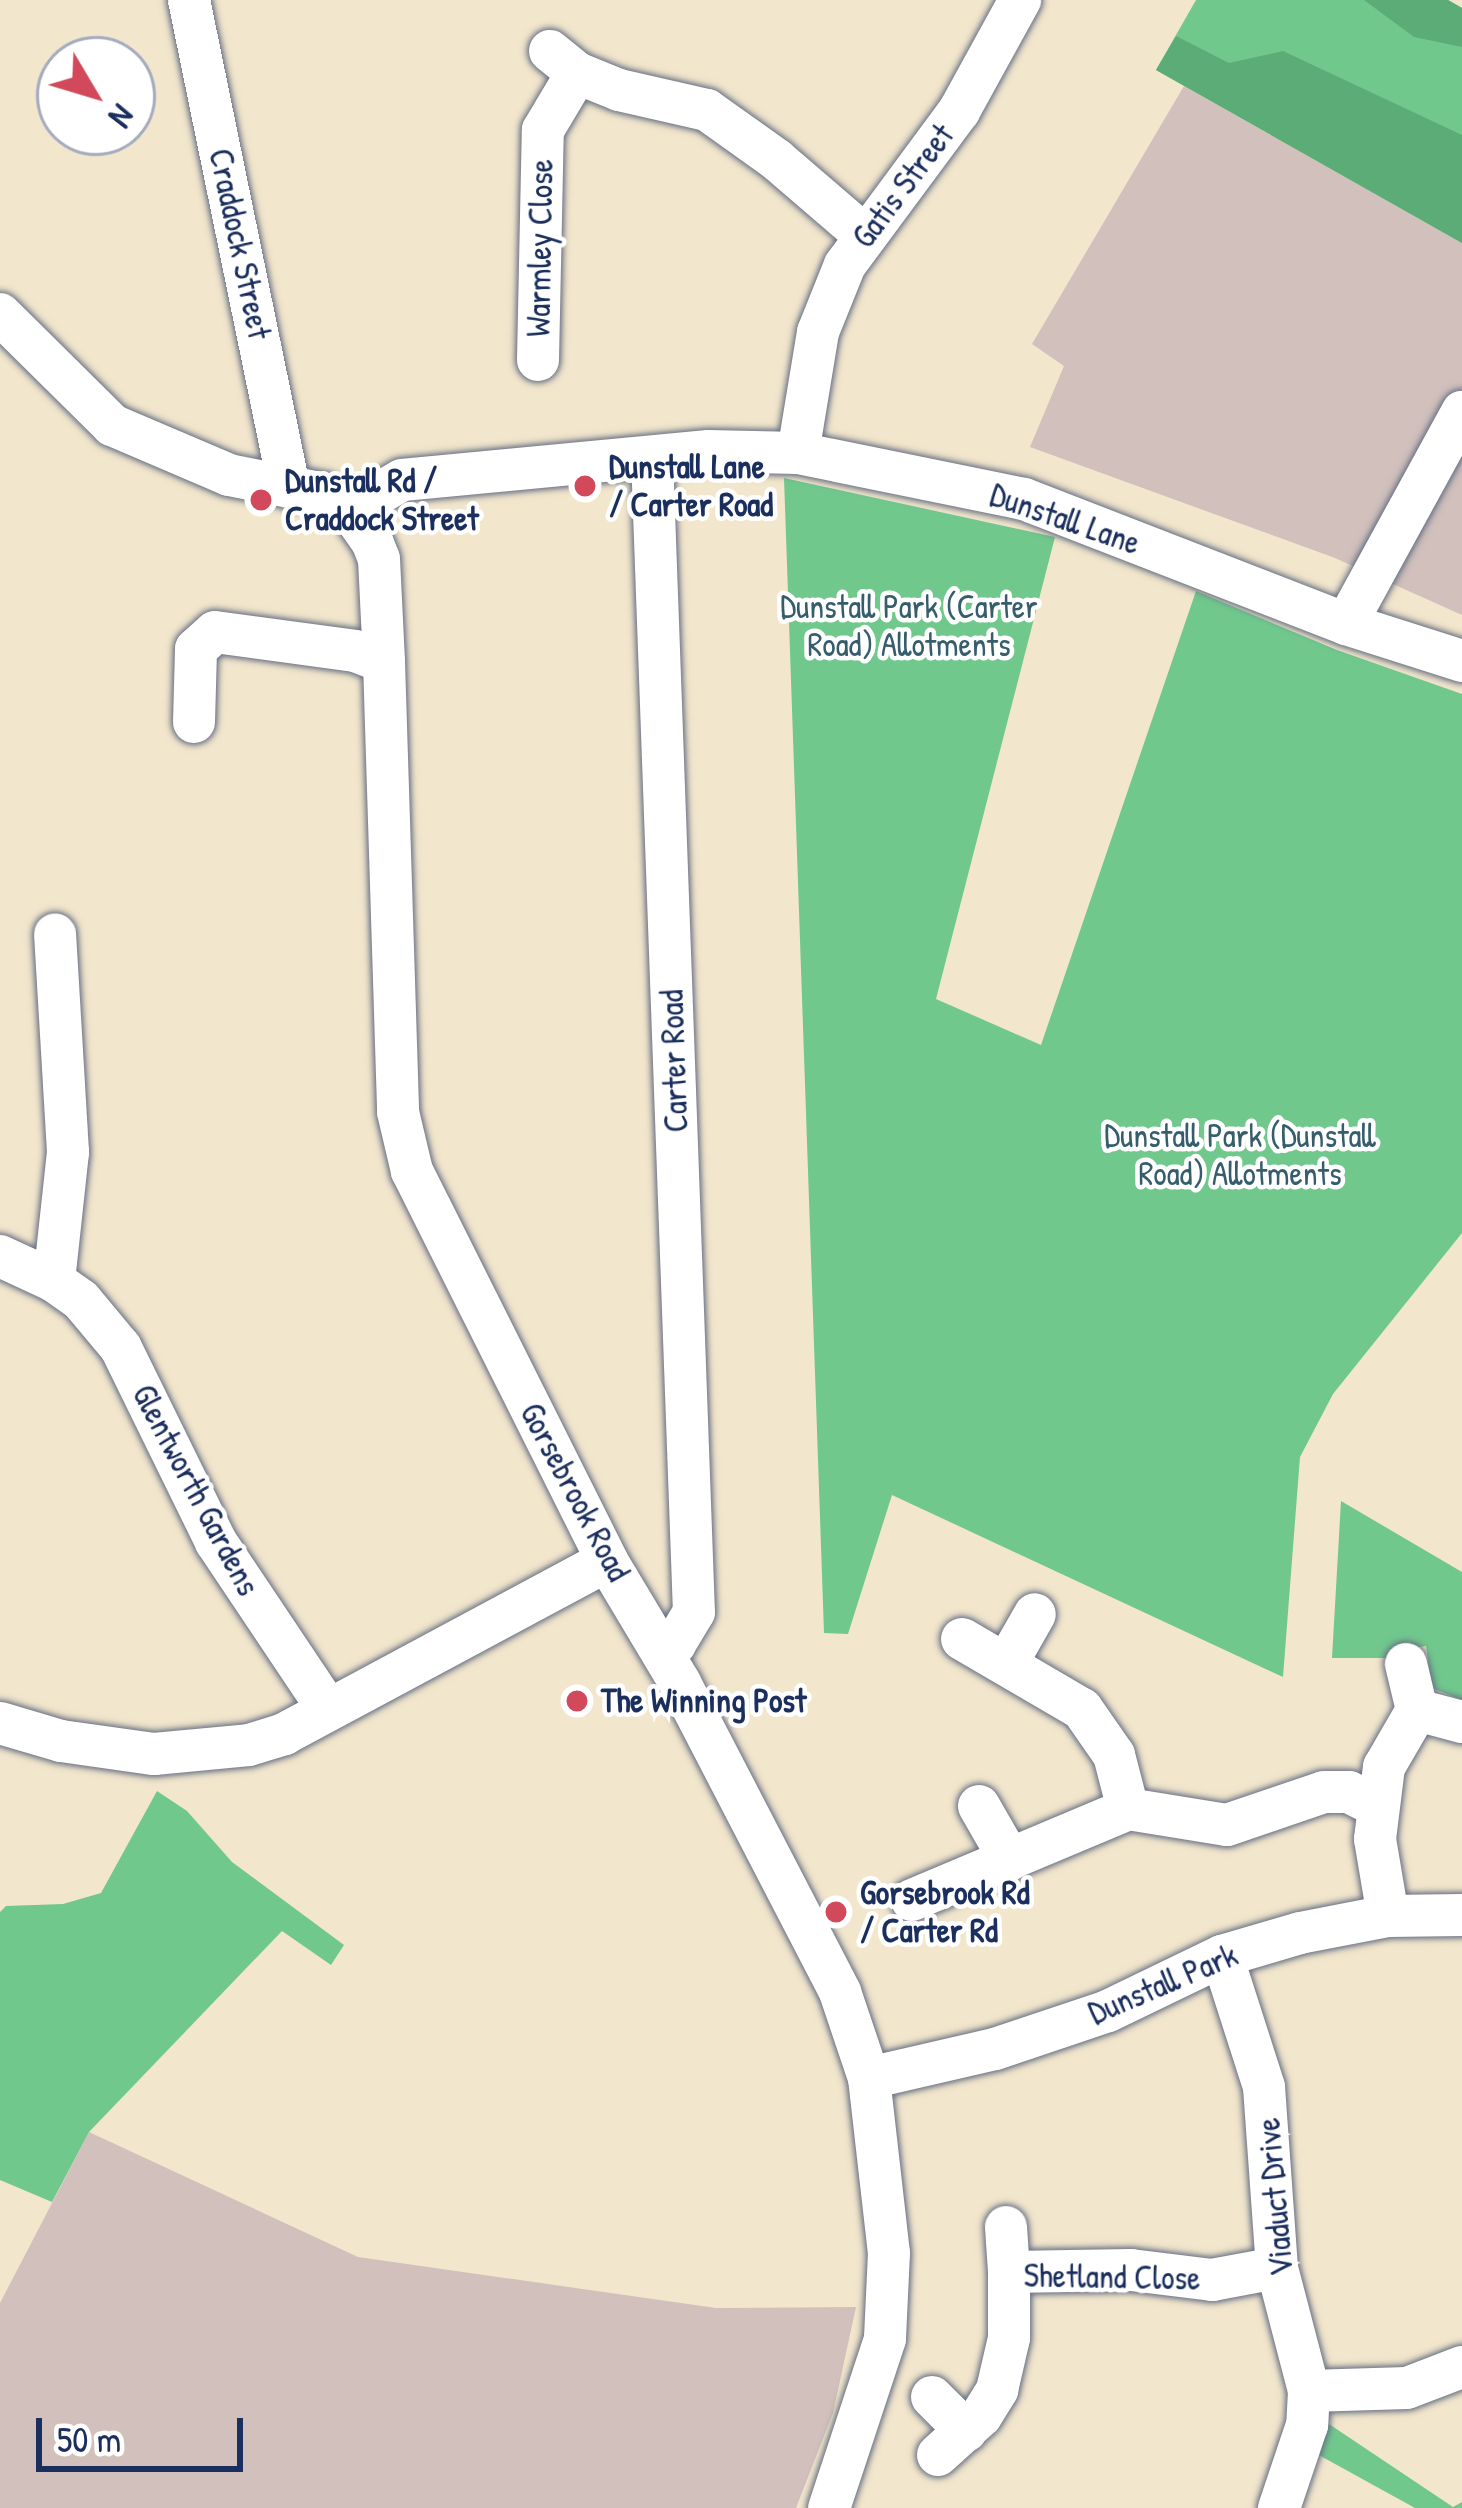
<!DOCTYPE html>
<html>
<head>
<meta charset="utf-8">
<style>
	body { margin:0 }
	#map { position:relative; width:1462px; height:2508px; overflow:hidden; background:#f2e6cc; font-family:"Patrick Hand",sans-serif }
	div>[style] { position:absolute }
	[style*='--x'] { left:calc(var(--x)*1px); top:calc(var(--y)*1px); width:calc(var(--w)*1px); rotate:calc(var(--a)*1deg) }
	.industrial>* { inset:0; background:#d1c0bc }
	.green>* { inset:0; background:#71c88d }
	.forest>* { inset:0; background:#5cac78 }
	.roads { filter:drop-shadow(0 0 3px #666f84) drop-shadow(0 0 3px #666f84) }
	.minor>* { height:42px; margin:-21px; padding:0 21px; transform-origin:21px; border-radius:21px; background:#fff }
	.dots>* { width:33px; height:33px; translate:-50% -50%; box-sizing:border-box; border:6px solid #fff; border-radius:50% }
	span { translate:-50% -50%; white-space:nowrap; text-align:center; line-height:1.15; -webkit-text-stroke:9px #fff; paint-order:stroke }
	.street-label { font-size:33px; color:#1b2f5e }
	.poi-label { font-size:33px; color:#1b2f5e; font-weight:700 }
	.left { translate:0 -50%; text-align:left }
	.park-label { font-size:33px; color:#355d6c }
	.north { position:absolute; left:36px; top:36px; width:120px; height:120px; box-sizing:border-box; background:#fff; border:3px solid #a4acbf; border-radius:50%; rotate:128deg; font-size:33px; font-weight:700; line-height:48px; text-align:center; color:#1b2f5e }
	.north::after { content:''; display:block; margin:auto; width:42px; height:54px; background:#d1495b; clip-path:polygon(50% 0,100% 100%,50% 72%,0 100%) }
	.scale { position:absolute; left:36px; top:2418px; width:207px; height:54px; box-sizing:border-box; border:6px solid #1b2f5e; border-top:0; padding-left:15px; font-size:36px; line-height:42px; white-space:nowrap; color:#1b2f5e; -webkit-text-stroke:9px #fff; paint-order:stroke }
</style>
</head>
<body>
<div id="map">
	<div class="industrial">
		<i style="clip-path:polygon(1184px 86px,1462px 243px,1462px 615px,1335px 558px,1030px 447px,1064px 366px,1032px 344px)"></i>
		<i style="clip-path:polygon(89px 2132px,358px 2257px,716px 2308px,856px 2307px,833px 2413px,796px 2508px,0 2508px,0 2303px)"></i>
	</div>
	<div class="green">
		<i style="clip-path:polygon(1196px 0,1448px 0,1462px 8px,1462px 243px,1156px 70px)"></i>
		<i style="clip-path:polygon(784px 478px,1055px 537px,936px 999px,1041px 1045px,1196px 591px,1337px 650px,1462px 694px,1462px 1233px,1333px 1394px,1300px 1457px,1283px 1677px,892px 1495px,848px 1634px,824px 1633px)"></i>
		<i style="clip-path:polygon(1341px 1501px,1462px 1572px,1462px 1700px,1432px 1688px,1426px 1646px,1388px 1652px,1388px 1658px,1332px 1658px)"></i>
		<i style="clip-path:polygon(157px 1791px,187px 1811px,232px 1862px,344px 1945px,331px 1965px,282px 1931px,89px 2132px,52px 2202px,0 2180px,0 1912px,6px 1906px,63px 1904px,101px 1893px)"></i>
		<i style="clip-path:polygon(1323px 2420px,1453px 2507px,1462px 2502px,1462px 2508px,1415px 2508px,1317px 2454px)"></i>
	</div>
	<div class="forest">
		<i style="clip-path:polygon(1364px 0,1448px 0,1462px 8px,1462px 47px,1414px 37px)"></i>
		<i style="clip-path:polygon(1176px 36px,1229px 63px,1283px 51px,1462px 135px,1462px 243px,1156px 70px)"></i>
	</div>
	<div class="roads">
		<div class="minor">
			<i style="--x:189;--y:0;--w:497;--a:78.4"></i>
			<i style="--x:550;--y:51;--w:35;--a:39"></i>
			<i style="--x:577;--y:73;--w:45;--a:22"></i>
			<i style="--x:619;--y:90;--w:90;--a:12.8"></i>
			<i style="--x:707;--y:110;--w:86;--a:35.5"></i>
			<i style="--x:777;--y:160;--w:113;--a:40.7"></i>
			<i style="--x:0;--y:314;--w:158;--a:44.7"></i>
			<i style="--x:112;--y:425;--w:127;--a:23.1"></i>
			<i style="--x:229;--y:475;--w:98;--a:11.2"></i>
			<i style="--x:325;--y:494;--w:30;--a:33"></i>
			<i style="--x:350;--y:510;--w:38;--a:55"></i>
			<i style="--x:372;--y:541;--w:19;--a:69"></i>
			<i style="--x:379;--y:559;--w:103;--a:87.2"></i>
			<i style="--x:384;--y:662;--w:450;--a:88.2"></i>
			<i style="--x:398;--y:1112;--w:61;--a:76.7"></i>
			<i style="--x:412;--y:1171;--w:436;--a:63.4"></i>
			<i style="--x:607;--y:1561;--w:142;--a:59.1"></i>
			<i style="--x:680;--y:1683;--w:348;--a:62.6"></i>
			<i style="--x:840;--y:1992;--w:91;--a:71.4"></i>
			<i style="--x:869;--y:2078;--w:176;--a:83.5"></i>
			<i style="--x:889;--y:2253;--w:86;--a:92.7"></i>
			<i style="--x:885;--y:2339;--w:178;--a:108.3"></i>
			<i style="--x:538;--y:360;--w:230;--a:-88.8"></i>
			<i style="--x:543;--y:130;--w:66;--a:-59.2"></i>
			<i style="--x:798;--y:453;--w:123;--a:-80.6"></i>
			<i style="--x:818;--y:332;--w:72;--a:-68.1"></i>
			<i style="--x:845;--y:265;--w:192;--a:-53.5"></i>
			<i style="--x:959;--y:111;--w:127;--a:-61.2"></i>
			<i style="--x:652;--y:457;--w:1156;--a:87.92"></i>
			<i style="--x:694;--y:1612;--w:37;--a:121"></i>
			<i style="--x:675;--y:1644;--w:15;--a:143"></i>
			<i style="--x:350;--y:510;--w:60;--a:-30"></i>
			<i style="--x:402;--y:480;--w:308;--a:-5.4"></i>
			<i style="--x:709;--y:451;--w:89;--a:1.3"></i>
			<i style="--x:798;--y:453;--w:231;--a:11.5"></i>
			<i style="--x:1024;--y:499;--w:345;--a:21.2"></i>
			<i style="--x:1346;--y:624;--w:122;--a:17.7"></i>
			<i style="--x:1346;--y:624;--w:242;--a:-61.3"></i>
			<i style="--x:194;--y:722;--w:73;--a:-88.4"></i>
			<i style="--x:196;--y:649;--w:25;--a:-42"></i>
			<i style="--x:215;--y:632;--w:141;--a:7.7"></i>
			<i style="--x:355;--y:651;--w:31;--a:21"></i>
			<i style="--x:0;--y:1256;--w:60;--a:24.8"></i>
			<i style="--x:54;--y:1281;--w:33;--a:35"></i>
			<i style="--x:81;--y:1300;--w:62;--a:50.2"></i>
			<i style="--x:121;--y:1348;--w:216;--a:63.9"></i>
			<i style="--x:216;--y:1542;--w:201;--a:56.2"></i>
			<i style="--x:54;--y:1281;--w:130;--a:-83.8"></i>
			<i style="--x:68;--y:1152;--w:218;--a:-93.4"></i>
			<i style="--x:962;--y:1639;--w:139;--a:30.3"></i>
			<i style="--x:1082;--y:1709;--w:56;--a:55.2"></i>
			<i style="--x:1114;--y:1755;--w:56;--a:75.5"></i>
			<i style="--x:1007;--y:1663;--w:56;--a:-60.3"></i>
			<i style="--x:1406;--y:1664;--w:47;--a:76.6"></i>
			<i style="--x:0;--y:1723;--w:64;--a:16.4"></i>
			<i style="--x:61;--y:1741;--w:94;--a:8"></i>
			<i style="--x:154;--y:1754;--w:95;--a:-5.4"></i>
			<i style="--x:249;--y:1745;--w:37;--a:-17"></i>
			<i style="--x:284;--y:1734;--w:366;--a:-28.2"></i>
			<i style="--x:979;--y:1806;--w:62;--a:60.1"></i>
			<i style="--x:912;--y:1900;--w:234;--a:-22.8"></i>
			<i style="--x:1128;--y:1809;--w:100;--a:9.2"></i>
			<i style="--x:1227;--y:1825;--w:102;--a:-18.8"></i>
			<i style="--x:1324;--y:1792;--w:25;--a:0"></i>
			<i style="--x:1349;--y:1792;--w:31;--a:27"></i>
			<i style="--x:1388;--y:1916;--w:78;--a:-99.6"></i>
			<i style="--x:1375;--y:1839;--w:73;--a:-82.9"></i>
			<i style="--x:1384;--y:1767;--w:66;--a:-59.9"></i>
			<i style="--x:1417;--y:1710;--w:47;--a:14.9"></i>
			<i style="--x:1222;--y:1956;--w:138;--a:72.2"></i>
			<i style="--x:1264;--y:2087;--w:181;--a:85.9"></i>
			<i style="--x:1277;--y:2268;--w:127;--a:75.4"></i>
			<i style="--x:1309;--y:2391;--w:34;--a:93"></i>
			<i style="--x:1307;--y:2425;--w:88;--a:108.6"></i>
			<i style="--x:869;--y:2078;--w:129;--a:-13"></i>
			<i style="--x:995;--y:2049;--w:119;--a:-18.6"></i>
			<i style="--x:1108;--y:2011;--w:127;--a:-25.8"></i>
			<i style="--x:1222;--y:1956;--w:81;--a:-16.4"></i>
			<i style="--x:1300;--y:1933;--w:90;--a:-10.9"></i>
			<i style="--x:1388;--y:1916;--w:74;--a:-0.8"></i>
			<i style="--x:1006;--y:2227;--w:45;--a:86.2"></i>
			<i style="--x:1309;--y:2391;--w:98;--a:-1.8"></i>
			<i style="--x:1407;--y:2388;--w:59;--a:-20.9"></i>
			<i style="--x:932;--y:2397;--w:48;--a:45"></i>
			<i style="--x:938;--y:2455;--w:58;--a:-42.2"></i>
			<i style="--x:981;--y:2416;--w:31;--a:-58"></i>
			<i style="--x:997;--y:2390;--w:53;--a:-77"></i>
			<i style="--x:1009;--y:2338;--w:66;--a:-90"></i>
			<i style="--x:1009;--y:2272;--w:122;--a:-0.9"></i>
			<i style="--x:1131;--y:2270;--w:82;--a:7"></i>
			<i style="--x:1212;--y:2280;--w:66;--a:-10.5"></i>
		</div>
	</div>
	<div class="dots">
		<i style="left:585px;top:486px;background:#d1495b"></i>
		<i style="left:261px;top:500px;background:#d1495b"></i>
		<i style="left:577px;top:1701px;background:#d1495b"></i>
		<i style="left:836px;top:1912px;background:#d1495b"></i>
	</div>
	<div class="street-label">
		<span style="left:903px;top:186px;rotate:-53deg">Gatis Street</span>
		<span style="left:240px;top:244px;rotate:78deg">Craddock Street</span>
		<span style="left:540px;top:248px;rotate:-89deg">Warmley Close</span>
		<span style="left:1065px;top:519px;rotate:19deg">Dunstall Lane</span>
		<span style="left:674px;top:1061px;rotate:-92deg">Carter Road</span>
		<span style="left:196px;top:1490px;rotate:62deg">Glentworth Gardens</span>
		<span style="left:575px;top:1492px;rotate:62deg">Gorsebrook Road</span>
		<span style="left:1163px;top:1984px;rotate:-23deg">Dunstall Park</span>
		<span style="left:1275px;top:2197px;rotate:-95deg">Viaduct Drive</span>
		<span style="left:1112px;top:2277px;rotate:1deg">Shetland Close</span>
	</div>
	<div class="poi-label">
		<span class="left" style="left:609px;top:486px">Dunstall Lane<br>/ Carter Road</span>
		<span class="left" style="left:285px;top:500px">Dunstall Rd /<br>Craddock Street</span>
		<span class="left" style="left:601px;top:1701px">The Winning Post</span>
		<span class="left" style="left:860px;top:1912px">Gorsebrook Rd<br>/ Carter Rd</span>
	</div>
	<div class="park-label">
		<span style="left:909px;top:626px">Dunstall Park (Carter<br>Road) Allotments</span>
		<span style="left:1240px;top:1155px">Dunstall Park (Dunstall<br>Road) Allotments</span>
	</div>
	<div class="north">N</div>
	<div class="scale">50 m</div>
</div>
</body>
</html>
